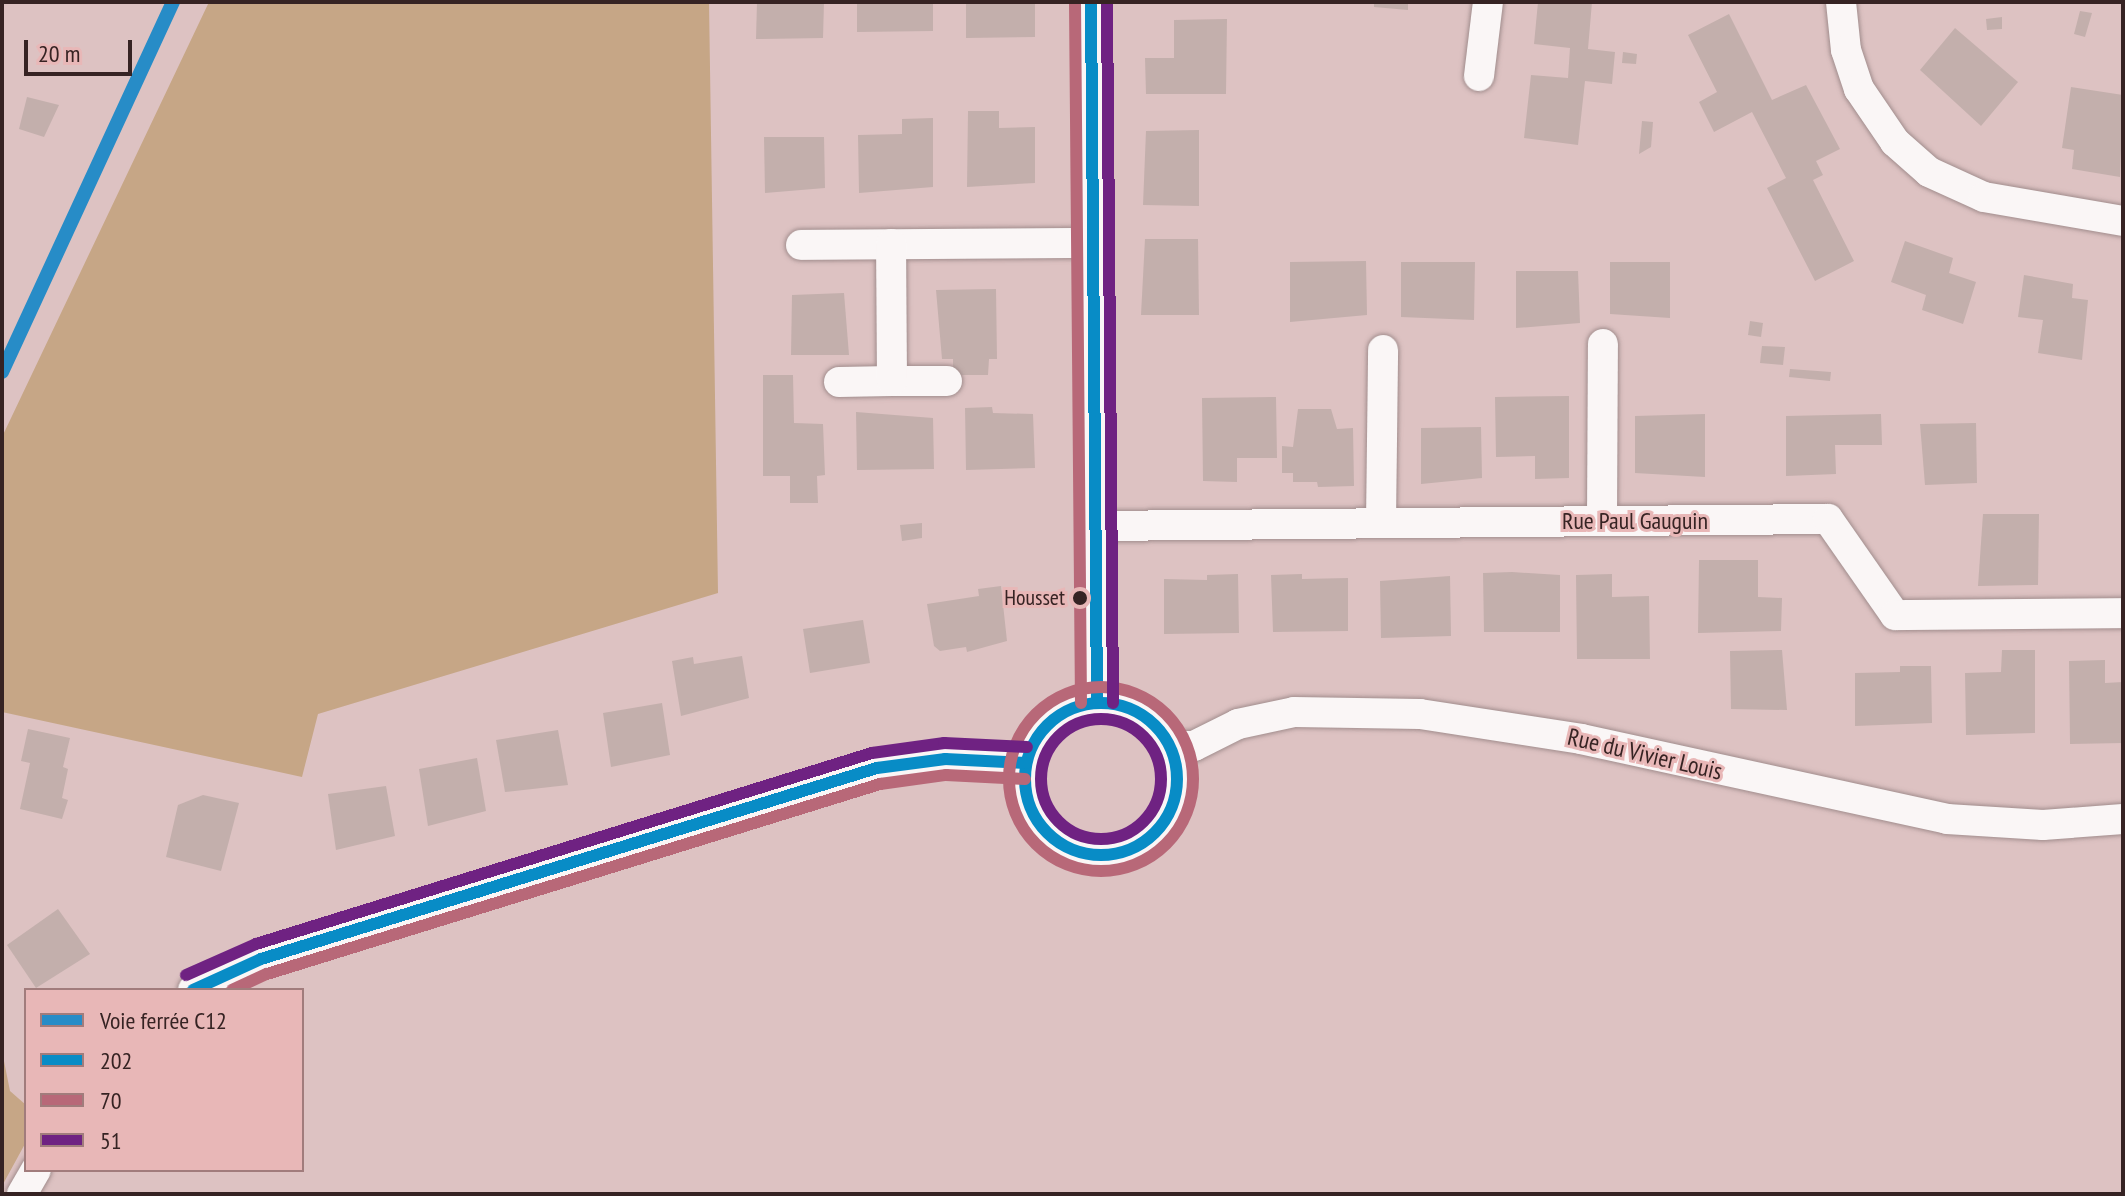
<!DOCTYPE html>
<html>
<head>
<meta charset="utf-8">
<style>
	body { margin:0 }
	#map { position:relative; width:2125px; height:1196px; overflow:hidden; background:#ddc2c2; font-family:"PT Sans Narrow",sans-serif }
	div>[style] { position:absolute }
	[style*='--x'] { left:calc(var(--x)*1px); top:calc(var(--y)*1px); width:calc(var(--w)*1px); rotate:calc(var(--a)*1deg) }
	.green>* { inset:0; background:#c6a686 }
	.building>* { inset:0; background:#c3afac }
	.roads { filter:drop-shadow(0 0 2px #a18d8d) drop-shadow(0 0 2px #a18d8d) }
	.minor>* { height:30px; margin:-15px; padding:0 15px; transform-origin:15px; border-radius:15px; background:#faf6f6 }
	.minor>.ring { margin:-15px; padding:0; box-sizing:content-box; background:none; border:30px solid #faf6f6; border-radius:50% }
	.bus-1>* { height:12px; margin:-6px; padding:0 6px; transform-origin:6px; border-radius:6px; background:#088cc6 }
	.bus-1>.ring { margin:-6px; padding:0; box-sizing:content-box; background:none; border:12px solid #088cc6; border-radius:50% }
	.bus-2>* { height:12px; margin:-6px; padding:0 6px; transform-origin:6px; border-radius:6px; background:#b86878 }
	.bus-2>.ring { margin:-6px; padding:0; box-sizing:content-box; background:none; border:12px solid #b86878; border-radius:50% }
	.bus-3>* { height:12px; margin:-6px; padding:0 6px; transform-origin:6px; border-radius:6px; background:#6f2282 }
	.bus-3>.ring { margin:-6px; padding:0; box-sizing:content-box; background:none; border:12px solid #6f2282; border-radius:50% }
	.rail-1>* { height:14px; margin:-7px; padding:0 7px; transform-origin:7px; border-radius:7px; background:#278cc7 }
	.dots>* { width:22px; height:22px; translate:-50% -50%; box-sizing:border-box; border:4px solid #e8b7b7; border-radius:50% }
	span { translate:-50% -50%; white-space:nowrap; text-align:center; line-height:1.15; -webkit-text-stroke:6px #e8b7b7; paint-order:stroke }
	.bus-label { font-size:22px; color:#362323 }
	.right { translate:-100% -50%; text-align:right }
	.street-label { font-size:24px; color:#362323 }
	.frame { position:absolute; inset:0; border:4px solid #362323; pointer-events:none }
	.legend { position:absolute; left:24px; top:988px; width:280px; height:184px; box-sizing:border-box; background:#e8b7b7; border:2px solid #a17c7c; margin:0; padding:10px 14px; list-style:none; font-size:24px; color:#362323 }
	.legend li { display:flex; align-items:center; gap:16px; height:40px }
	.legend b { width:40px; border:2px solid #a17c7c }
	.scale { position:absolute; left:24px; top:40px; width:108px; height:36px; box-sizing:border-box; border:4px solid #362323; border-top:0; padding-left:10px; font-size:24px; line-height:28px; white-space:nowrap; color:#362323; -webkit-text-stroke:6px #e8b7b7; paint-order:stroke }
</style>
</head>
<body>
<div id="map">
	<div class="green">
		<i style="clip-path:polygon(209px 2px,709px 2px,718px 593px,318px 714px,302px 777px,2px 712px,2px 437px)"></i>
		<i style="clip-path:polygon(2px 1051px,10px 1091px,26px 1105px,26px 1142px,2px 1186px)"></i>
	</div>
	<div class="building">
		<i style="clip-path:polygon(757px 2px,824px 2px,823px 38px,756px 39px)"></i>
		<i style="clip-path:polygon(857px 2px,933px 2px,933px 31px,857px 32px)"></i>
		<i style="clip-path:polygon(966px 2px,1035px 2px,1035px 37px,966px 38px)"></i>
		<i style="clip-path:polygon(1374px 2px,1408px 2px,1408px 10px,1374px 7px)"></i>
		<i style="clip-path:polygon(1538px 2px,1592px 2px,1588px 49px,1615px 52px,1612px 84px,1585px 81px,1578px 145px,1524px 138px,1531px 75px,1568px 78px,1570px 48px,1534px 44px)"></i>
		<i style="clip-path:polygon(2080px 11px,2092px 13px,2085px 37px,2074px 34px)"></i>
		<i style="clip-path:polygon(1729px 14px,1772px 100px,1806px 85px,1840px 149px,1816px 161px,1823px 175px,1813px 180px,1854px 261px,1815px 281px,1767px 188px,1786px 178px,1752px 112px,1714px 132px,1699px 102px,1717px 92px,1688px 35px)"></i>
		<i style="clip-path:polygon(2002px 17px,2002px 29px,1987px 30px,1986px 19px)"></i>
		<i style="clip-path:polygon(1227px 19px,1226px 94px,1146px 94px,1145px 58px,1174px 58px,1174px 20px)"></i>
		<i style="clip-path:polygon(1955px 28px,2018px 82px,1981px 126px,1920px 70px)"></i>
		<i style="clip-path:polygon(1623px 52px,1637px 54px,1636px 64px,1622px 63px)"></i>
		<i style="clip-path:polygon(2071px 87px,2123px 95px,2120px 177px,2072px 169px,2074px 150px,2062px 148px)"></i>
		<i style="clip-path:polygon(27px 97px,59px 105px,44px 137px,19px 129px)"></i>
		<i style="clip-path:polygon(968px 111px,999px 111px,999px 128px,1035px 127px,1035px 183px,967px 187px)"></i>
		<i style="clip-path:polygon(933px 118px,933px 187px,859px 193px,858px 135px,902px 134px,902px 119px)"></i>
		<i style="clip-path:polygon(1642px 121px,1653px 122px,1651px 147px,1639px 154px)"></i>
		<i style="clip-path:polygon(1199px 130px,1199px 206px,1143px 205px,1146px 131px)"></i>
		<i style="clip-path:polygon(764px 137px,824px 137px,825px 188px,765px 193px)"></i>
		<i style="clip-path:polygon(1145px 239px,1198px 239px,1199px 315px,1141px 315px)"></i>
		<i style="clip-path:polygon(1905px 241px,1953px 258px,1949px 273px,1976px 282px,1963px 324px,1922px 310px,1926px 295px,1891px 282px)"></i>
		<i style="clip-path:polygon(1366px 261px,1367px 315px,1290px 322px,1290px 262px)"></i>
		<i style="clip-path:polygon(1401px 262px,1475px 262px,1474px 320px,1401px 317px)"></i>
		<i style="clip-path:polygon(1610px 262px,1670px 262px,1670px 318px,1610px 314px)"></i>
		<i style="clip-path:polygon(1516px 271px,1578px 271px,1580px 323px,1516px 328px)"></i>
		<i style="clip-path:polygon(2024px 275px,2073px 284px,2072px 298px,2088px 300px,2082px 360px,2038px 353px,2043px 320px,2018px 317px)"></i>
		<i style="clip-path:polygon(996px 289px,997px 359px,989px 359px,988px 375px,953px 375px,953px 359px,942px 359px,936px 290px)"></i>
		<i style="clip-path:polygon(844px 293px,849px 355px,791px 355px,792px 295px)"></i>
		<i style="clip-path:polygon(1750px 321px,1763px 323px,1761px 337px,1748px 335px)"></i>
		<i style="clip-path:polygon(1762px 346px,1785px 347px,1783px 365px,1760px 363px)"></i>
		<i style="clip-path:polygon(1790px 369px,1831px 372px,1830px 381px,1789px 377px)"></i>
		<i style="clip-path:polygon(763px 375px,793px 375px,794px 423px,823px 424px,825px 475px,817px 476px,818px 503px,790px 503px,790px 476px,763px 476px)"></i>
		<i style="clip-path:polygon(1569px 396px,1569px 478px,1535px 479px,1535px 456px,1496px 457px,1495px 397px)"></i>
		<i style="clip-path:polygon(1276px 397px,1277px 458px,1237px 458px,1237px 482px,1203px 481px,1202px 398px)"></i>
		<i style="clip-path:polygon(992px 407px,993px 413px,1033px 414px,1035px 468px,966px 470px,965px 408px)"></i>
		<i style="clip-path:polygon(1298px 409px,1331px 409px,1337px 429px,1353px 428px,1354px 486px,1318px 487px,1317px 482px,1293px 482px,1293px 473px,1282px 473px,1282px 446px,1293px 447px)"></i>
		<i style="clip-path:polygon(856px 412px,933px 418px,934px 469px,857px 470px)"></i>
		<i style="clip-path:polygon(1705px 414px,1705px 477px,1635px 473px,1635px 416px)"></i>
		<i style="clip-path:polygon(1881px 414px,1882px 445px,1835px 445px,1836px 474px,1786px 476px,1786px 416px)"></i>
		<i style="clip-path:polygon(1976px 423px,1977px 483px,1925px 485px,1920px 424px)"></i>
		<i style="clip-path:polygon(1481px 427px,1482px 478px,1421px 484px,1421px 428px)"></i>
		<i style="clip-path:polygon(1983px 514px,2039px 514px,2038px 585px,1978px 586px)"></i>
		<i style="clip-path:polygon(922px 523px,922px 538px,902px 541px,900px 525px)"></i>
		<i style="clip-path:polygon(1699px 560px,1758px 560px,1758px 597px,1782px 598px,1781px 631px,1698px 633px)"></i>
		<i style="clip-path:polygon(1512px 572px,1560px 575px,1560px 632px,1484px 632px,1483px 573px)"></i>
		<i style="clip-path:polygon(1238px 574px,1239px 633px,1164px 634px,1164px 579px,1207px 580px,1207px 575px)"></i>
		<i style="clip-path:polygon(1302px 574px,1302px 579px,1348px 578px,1348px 631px,1273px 632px,1271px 575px)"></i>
		<i style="clip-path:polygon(1612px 574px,1612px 597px,1649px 596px,1650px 659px,1577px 659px,1576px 575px)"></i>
		<i style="clip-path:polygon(1450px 576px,1451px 636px,1381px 638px,1380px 581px)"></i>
		<i style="clip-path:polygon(1001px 586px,1007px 641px,967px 652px,966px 647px,940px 651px,934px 646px,927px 604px,979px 596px,978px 589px)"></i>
		<i style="clip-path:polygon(863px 620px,870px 663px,810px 673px,803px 629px)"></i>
		<i style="clip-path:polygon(1782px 650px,1787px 710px,1731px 709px,1730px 651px)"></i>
		<i style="clip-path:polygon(2002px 650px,2035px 650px,2035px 733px,1966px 735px,1965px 673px,2001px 672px)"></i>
		<i style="clip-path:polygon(742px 656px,749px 698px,681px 716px,672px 661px,693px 657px,694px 664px)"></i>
		<i style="clip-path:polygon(2105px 660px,2105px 683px,2123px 682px,2123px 743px,2070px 744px,2069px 661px)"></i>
		<i style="clip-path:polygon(1900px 666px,1931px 666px,1932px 723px,1855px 726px,1855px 673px,1900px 672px)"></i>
		<i style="clip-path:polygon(662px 703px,670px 755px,611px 767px,603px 713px)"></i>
		<i style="clip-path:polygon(28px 729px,70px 738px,63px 767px,68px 769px,62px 798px,68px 800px,62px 819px,20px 809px,30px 763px,21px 761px)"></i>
		<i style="clip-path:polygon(558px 730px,568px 785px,505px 792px,496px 740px)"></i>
		<i style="clip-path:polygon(477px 758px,486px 811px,428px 826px,419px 769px)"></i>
		<i style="clip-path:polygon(386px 786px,395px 836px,336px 850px,328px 794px)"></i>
		<i style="clip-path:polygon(203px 795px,239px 803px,221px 871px,166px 857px,178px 805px)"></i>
		<i style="clip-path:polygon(58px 909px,90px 954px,36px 988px,7px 945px)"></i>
	</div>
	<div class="roads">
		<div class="minor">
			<i style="--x:1091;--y:2;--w:701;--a:89.51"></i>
			<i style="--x:1841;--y:2;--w:48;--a:84.1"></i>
			<i style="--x:1846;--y:50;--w:41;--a:71.6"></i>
			<i style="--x:1859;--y:89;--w:64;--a:55.8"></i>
			<i style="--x:1895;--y:142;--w:45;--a:41.4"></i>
			<i style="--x:1929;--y:172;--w:60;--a:24.4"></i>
			<i style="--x:1984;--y:197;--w:141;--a:9.8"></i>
			<i style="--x:1479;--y:76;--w:75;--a:-83.1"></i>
			<i style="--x:801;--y:245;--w:292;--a:-0.4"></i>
			<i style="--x:892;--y:381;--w:55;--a:0"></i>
			<i style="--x:839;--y:382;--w:53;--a:-1.1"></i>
			<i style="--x:892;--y:381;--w:137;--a:-90.4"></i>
			<i style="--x:1602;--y:521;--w:177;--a:-89.7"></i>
			<i style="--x:1381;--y:522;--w:172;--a:-89.3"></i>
			<i style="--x:1096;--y:526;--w:732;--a:-0.55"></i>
			<i style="--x:1828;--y:519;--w:117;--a:55.1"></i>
			<i style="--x:1895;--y:615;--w:228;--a:-0.5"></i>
			<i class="ring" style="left:1025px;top:703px;width:122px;height:122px"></i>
			<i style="--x:1169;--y:746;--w:25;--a:0"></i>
			<i style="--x:1194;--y:746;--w:49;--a:-26.6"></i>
			<i style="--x:1238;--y:724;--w:57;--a:-12.1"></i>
			<i style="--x:1294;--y:712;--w:126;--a:0.9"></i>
			<i style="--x:1420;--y:714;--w:163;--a:8.8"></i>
			<i style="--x:1581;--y:739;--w:375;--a:12.3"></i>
			<i style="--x:1947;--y:819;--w:96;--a:3.6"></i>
			<i style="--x:2043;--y:825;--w:80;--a:-4.3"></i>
			<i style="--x:193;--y:990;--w:75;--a:-24.5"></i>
			<i style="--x:261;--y:959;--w:645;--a:-17.23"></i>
			<i style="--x:877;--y:768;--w:69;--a:-7.5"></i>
			<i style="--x:945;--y:759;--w:81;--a:2.8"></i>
			<i style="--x:22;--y:1194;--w:28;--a:-60"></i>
		</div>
	</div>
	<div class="bus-1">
		<i style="--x:1091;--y:2;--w:701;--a:89.51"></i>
		<i class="ring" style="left:1025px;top:703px;width:140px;height:140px"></i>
		<i style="--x:193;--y:990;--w:75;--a:-24.5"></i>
		<i style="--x:261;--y:959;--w:645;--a:-17.23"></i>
		<i style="--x:877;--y:768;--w:69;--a:-7.5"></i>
		<i style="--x:945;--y:759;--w:81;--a:2.8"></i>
	</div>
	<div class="bus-2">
		<i style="--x:1075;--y:2;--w:701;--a:89.51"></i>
		<i class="ring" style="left:1009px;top:687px;width:172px;height:172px"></i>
		<i style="--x:232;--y:990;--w:38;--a:-25"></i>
		<i style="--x:267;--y:974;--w:642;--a:-17.22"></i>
		<i style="--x:880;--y:784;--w:67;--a:-7.8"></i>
		<i style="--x:946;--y:775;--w:79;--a:2.9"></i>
	</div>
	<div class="bus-3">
		<i style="--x:1107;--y:2;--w:701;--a:89.51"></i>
		<i class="ring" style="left:1041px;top:719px;width:108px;height:108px"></i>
		<i style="--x:186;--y:975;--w:77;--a:-23.9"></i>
		<i style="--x:256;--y:944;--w:645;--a:-17.23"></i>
		<i style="--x:872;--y:753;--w:73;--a:-7.9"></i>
		<i style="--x:944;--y:743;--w:83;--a:2.8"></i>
	</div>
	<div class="rail-1">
		<i style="--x:2;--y:372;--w:408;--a:-65.2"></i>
	</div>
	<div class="dots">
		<i style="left:1080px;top:598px;background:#362323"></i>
	</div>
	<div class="bus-label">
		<span class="right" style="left:1065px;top:598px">Housset</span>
	</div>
	<div class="street-label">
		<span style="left:1635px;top:521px">Rue Paul Gauguin</span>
		<span style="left:1645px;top:754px;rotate:13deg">Rue du Vivier Louis</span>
	</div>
	<div class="frame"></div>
	<ul class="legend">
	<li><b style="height:10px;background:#278cc7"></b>Voie ferrée C12</li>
	<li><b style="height:10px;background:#088cc6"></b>202</li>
	<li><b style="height:10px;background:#b86878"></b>70</li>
	<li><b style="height:10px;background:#6f2282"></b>51</li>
	</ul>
	<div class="scale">20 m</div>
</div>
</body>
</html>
